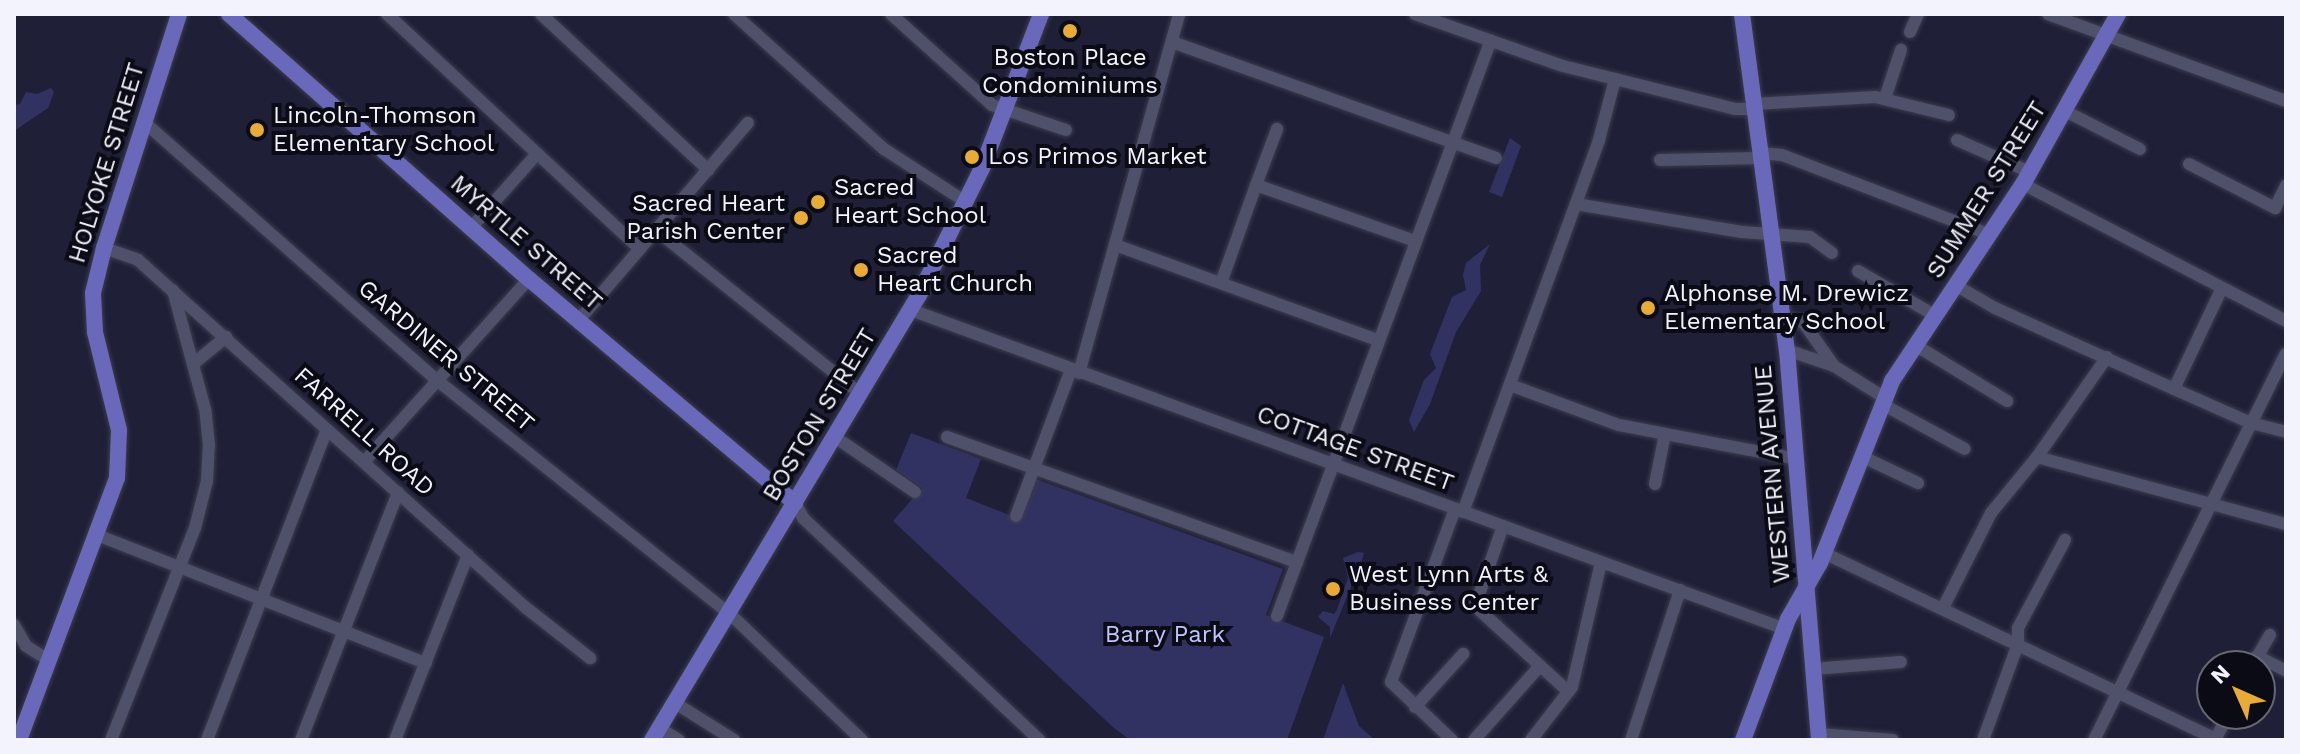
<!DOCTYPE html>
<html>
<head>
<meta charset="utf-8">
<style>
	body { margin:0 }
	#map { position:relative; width:2300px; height:754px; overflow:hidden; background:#1f2037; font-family:"Work Sans",sans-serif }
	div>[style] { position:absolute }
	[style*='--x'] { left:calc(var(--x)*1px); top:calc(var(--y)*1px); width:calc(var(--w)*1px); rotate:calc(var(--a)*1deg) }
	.green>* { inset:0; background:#323262 }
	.roads { filter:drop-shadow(0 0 2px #3c3c4f) drop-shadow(0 0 2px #3c3c4f) }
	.minor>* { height:12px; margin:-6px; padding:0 6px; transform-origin:6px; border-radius:6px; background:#4f516b }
	.major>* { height:16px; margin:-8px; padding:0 8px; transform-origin:8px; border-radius:8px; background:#6968bb }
	.dots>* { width:22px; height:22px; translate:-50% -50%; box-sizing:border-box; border:4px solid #0a0b15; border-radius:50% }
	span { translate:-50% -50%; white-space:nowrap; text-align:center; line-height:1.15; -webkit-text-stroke:8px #0a0b15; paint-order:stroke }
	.poi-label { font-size:24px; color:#f2f3fd }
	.left { translate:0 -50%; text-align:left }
	.right { translate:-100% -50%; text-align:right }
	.street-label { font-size:24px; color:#f2f3fd }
	.park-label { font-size:24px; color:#c0c5fe }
	.frame { position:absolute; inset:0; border:16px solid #f2f3fd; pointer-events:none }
	.north { position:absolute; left:2196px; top:650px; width:80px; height:80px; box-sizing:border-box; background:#0a0b15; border:2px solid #676872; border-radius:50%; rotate:315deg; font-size:22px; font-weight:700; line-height:32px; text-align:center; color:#f2f3fd }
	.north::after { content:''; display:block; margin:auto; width:28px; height:36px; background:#e8ab37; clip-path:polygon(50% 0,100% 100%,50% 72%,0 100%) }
</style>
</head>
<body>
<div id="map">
	<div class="green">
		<i style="clip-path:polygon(51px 88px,54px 92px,48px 108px,14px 131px,14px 105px,20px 104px,26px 92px,37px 94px)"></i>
		<i style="clip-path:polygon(1510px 138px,1521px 146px,1502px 197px,1489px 192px)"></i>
		<i style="clip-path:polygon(1490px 244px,1480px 265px,1481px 291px,1456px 332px,1430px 404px,1414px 432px,1409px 420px,1424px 380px,1436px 368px,1430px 354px,1452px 297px,1466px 290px,1463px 275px,1466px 263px)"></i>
		<i style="clip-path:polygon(911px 433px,981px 459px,966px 498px,1017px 518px,1033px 478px,1283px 569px,1266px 615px,1324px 637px,1287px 740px,1130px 740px,1114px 728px,893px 521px,922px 488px,896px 470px)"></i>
		<i style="clip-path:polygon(1358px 552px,1364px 553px,1362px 560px,1330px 638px,1330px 627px,1318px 617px,1323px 611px,1334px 614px,1337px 610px,1348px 578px,1343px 558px)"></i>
		<i style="clip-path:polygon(1343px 683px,1359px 726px,1375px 740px,1323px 740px)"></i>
	</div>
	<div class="roads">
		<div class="minor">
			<i style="--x:387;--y:14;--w:345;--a:42.9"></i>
			<i style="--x:541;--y:14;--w:229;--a:43"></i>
			<i style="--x:734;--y:14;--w:202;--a:42"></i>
			<i style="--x:884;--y:149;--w:98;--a:32.9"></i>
			<i style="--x:891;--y:14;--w:136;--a:42"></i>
			<i style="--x:992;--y:105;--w:78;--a:18.7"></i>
			<i style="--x:1415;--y:14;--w:157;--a:19.4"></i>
			<i style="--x:1563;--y:66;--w:177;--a:14"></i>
			<i style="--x:1735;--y:109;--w:19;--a:0"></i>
			<i style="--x:2048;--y:14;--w:253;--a:20.1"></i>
			<i style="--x:1910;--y:32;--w:20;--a:-66"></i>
			<i style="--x:1172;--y:42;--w:344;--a:19.7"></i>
			<i style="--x:1885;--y:98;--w:51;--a:-71.6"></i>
			<i style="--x:1754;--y:104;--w:121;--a:-3.3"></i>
			<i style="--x:1875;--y:97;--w:76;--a:13.7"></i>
			<i style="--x:2065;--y:111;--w:84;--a:26.9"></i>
			<i style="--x:144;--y:122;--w:392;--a:41.4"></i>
			<i style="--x:438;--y:381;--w:372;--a:38.6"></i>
			<i style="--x:729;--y:613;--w:184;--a:43.7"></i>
			<i style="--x:1957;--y:140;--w:80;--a:23.7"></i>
			<i style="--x:1760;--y:153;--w:22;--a:5"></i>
			<i style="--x:1782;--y:155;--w:223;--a:21"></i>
			<i style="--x:1660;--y:160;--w:101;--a:-1.1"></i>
			<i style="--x:2189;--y:164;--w:97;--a:27.1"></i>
			<i style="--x:2275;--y:208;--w:25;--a:-64"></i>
			<i style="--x:2023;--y:184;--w:297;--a:27.5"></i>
			<i style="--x:1256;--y:185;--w:60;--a:-69.4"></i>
			<i style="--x:1576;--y:204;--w:168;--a:9.6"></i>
			<i style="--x:1742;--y:232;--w:68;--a:4.2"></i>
			<i style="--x:1810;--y:237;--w:27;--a:36"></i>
			<i style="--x:471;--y:228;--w:99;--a:-48.3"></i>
			<i style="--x:656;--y:230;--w:263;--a:38.7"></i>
			<i style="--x:1115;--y:245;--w:280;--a:19.9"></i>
			<i style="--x:104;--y:248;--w:36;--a:19"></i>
			<i style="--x:138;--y:260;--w:520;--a:41.88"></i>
			<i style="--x:525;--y:607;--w:83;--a:38.1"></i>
			<i style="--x:1858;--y:271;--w:90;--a:30"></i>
			<i style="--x:1221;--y:283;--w:104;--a:-70.3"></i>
			<i style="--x:1256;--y:185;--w:169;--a:19.4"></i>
			<i style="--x:1957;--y:286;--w:44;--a:30.1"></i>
			<i style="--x:1995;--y:308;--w:196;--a:24.3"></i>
			<i style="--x:2174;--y:389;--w:84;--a:23.8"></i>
			<i style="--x:2251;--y:423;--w:36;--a:14"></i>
			<i style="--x:911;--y:310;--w:930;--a:20.05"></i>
			<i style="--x:1783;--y:318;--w:20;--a:11"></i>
			<i style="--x:1803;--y:322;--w:54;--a:54.8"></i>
			<i style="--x:578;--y:321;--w:261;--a:-49.4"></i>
			<i style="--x:1915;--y:345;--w:108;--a:31.3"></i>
			<i style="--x:1787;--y:350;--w:50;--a:18.8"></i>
			<i style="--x:1834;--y:366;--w:60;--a:32.1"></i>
			<i style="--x:193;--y:364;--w:43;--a:-39.3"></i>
			<i style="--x:1079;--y:373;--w:373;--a:-74.4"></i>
			<i style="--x:1510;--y:385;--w:116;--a:20.2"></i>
			<i style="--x:1619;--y:425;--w:181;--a:10.8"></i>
			<i style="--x:2174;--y:389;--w:112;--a:-64.6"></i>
			<i style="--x:1882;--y:404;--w:94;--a:28.5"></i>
			<i style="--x:835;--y:437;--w:97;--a:34.5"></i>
			<i style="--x:947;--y:437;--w:372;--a:19.7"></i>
			<i style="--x:1863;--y:457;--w:61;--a:25.3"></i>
			<i style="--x:2037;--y:457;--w:258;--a:15.1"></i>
			<i style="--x:364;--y:462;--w:246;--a:-48"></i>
			<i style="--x:1655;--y:484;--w:51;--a:-78.7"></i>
			<i style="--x:795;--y:503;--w:18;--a:61"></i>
			<i style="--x:804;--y:519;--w:323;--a:43.2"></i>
			<i style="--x:1463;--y:512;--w:396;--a:-69.9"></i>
			<i style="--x:1599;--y:140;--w:63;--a:-75.3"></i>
			<i style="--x:1016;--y:516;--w:156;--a:-69.4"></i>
			<i style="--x:1503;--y:526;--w:85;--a:109.3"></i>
			<i style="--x:1475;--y:606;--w:127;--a:42.5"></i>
			<i style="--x:97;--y:535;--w:353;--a:21.3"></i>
			<i style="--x:1824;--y:553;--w:436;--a:25.4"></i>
			<i style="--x:1943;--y:608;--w:106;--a:-63.2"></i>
			<i style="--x:1991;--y:513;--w:72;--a:-50.6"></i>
			<i style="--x:2037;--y:457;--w:122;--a:-55"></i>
			<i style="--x:1277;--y:616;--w:614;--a:-69.62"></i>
			<i style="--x:14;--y:625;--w:24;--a:60"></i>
			<i style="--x:26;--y:646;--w:26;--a:32"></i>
			<i style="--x:2257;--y:656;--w:33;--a:27"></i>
			<i style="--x:2252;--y:666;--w:36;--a:-60"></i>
			<i style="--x:1813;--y:669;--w:88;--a:-4.5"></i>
			<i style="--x:675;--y:703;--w:70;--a:32.1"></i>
			<i style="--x:1415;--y:707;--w:72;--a:-47.8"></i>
			<i style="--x:659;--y:728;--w:23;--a:31"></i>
			<i style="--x:1819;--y:734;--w:74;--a:4.6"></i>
			<i style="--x:111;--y:740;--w:228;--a:-68.4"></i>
			<i style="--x:195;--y:528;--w:49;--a:-75.7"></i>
			<i style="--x:207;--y:481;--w:36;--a:-87"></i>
			<i style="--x:209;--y:445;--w:36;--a:-96"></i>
			<i style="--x:205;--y:409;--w:123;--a:-105.1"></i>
			<i style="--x:207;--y:740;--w:333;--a:-68.9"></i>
			<i style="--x:301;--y:740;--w:266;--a:-68.6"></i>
			<i style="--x:395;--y:740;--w:199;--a:-68.5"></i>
			<i style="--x:1452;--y:740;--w:84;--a:-136.4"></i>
			<i style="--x:1391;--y:682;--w:184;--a:-69.7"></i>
			<i style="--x:1474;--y:740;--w:99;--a:-48.3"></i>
			<i style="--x:1531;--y:740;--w:67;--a:-52.3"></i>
			<i style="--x:1572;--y:687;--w:128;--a:-76.9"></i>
			<i style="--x:1631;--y:740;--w:158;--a:-71.9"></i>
			<i style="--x:1983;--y:740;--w:102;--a:-70"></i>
			<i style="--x:2018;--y:644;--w:16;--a:-90"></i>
			<i style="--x:2018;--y:628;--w:100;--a:-61.9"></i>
			<i style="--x:2094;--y:740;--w:431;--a:-63.6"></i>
			<i style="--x:2215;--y:740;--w:29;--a:-63"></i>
		</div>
		<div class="major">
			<i style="--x:229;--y:14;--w:400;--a:41.5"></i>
			<i style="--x:529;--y:279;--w:348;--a:40.1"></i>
			<i style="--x:1742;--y:14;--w:339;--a:82.4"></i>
			<i style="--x:1787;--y:350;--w:391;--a:85.3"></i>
			<i style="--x:19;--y:740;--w:280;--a:-69.5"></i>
			<i style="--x:117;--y:478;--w:48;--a:-87.6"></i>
			<i style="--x:119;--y:430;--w:101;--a:-103.8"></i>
			<i style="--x:95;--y:332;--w:39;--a:-93"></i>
			<i style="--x:93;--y:293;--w:46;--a:-76.3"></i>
			<i style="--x:104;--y:248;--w:246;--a:-72.2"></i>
			<i style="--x:652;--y:740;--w:519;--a:-59.04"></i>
			<i style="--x:919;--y:295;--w:142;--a:-63.6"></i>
			<i style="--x:982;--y:168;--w:165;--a:-69"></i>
			<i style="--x:1743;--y:740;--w:129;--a:-69.6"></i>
			<i style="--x:1788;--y:619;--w:64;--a:-60.3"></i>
			<i style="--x:1820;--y:563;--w:196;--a:-68.4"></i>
			<i style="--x:1892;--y:381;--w:237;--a:-56.4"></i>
			<i style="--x:2023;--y:184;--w:195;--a:-60.8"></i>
		</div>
	</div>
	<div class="dots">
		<i style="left:1070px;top:31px;background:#e8ab37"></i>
		<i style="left:257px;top:130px;background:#e8ab37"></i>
		<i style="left:972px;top:157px;background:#e8ab37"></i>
		<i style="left:818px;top:202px;background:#e8ab37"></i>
		<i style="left:801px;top:218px;background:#e8ab37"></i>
		<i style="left:861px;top:270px;background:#e8ab37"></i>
		<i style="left:1648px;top:308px;background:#e8ab37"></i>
		<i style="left:1333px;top:589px;background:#e8ab37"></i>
	</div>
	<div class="poi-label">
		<span style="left:1070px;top:72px">Boston Place<br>Condominiums</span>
		<span class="left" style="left:273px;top:130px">Lincoln-Thomson<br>Elementary School</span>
		<span class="left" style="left:988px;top:157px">Los Primos Market</span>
		<span class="left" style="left:834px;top:202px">Sacred<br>Heart School</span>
		<span class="right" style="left:785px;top:218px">Sacred Heart<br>Parish Center</span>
		<span class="left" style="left:877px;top:270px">Sacred<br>Heart Church</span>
		<span class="left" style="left:1664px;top:308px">Alphonse M. Drewicz<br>Elementary School</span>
		<span class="left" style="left:1349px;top:589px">West Lynn Arts &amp;<br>Business Center</span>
	</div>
	<div class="street-label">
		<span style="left:107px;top:163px;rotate:-73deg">HOLYOKE STREET</span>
		<span style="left:1987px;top:190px;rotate:-58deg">SUMMER STREET</span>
		<span style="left:526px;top:243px;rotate:41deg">MYRTLE STREET</span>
		<span style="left:446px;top:356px;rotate:40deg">GARDINER STREET</span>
		<span style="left:820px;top:415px;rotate:-59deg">BOSTON STREET</span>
		<span style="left:364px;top:432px;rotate:42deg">FARRELL ROAD</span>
		<span style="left:1355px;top:449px;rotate:20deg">COTTAGE STREET</span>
		<span style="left:1773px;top:474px;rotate:-95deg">WESTERN AVENUE</span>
	</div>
	<div class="park-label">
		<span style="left:1165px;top:635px">Barry Park</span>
	</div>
	<div class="frame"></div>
	<div class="north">N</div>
</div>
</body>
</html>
